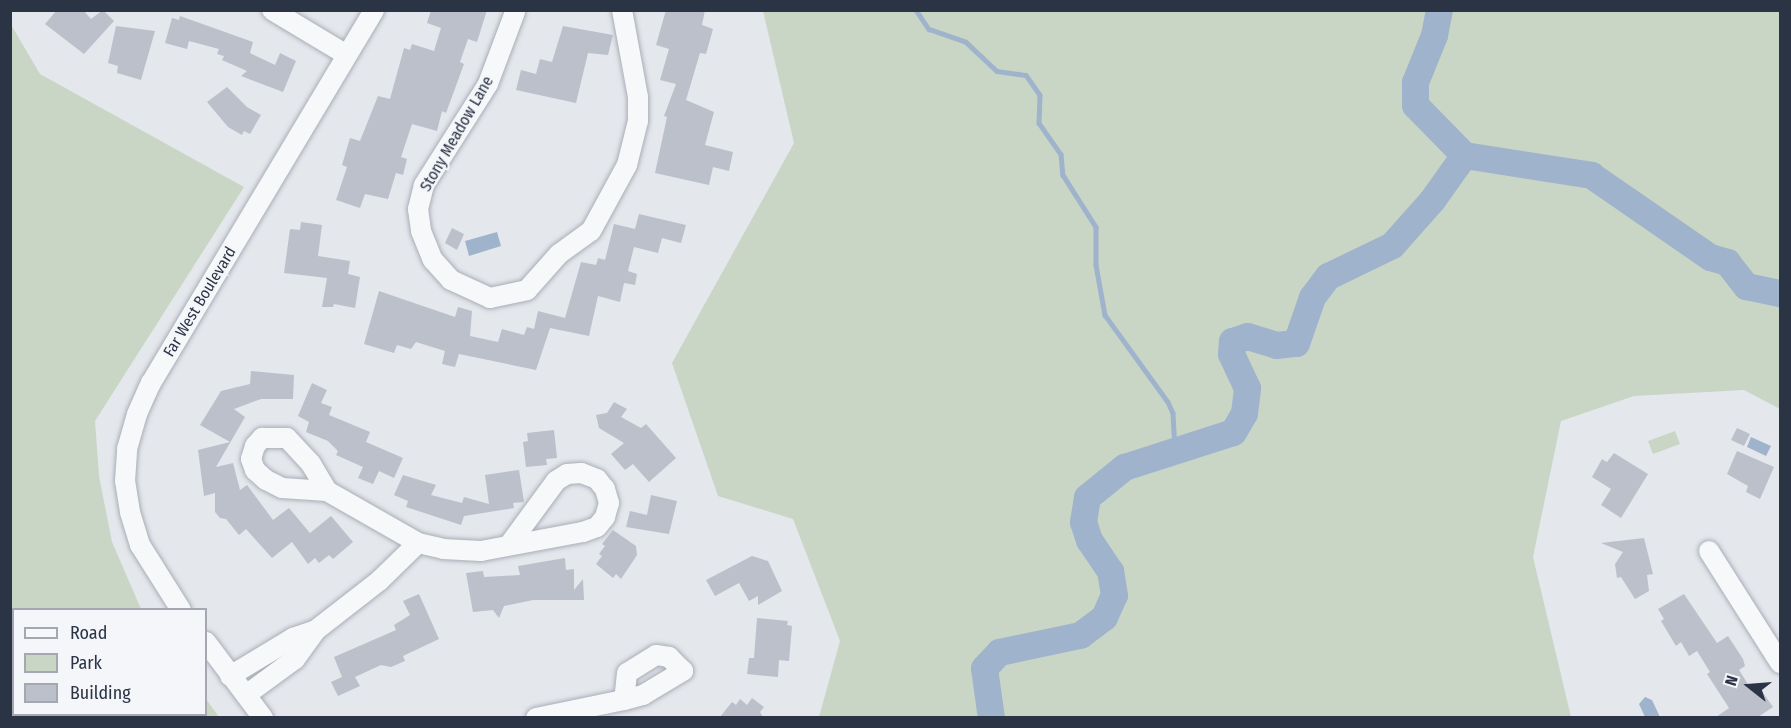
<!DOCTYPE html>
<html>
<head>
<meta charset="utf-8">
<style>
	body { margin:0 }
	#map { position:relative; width:1791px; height:728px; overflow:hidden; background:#e4e7ec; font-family:"Fira Sans Condensed",sans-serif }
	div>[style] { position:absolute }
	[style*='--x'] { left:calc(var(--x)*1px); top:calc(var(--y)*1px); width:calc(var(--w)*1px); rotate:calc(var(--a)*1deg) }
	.green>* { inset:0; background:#c9d6c5 }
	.water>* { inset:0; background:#9fb4cc }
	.stream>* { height:4.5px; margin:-2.25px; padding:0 2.25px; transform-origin:2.25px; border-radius:2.25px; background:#9fb4cc }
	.river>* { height:27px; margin:-13.5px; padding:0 13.5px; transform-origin:13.5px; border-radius:13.5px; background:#9fb4cc }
	.building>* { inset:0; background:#bbc0ca }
	.roads { filter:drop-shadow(0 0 2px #a9aeb7) drop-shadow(0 0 2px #a9aeb7) }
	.minor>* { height:20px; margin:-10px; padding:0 10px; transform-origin:10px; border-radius:10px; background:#f7f8fa }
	span { translate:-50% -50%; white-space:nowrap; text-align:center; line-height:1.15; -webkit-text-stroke:4.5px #f4f6f9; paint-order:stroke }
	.street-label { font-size:16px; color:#2b3445 }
	.frame { position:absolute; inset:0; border:12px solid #2b3445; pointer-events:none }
	.legend { position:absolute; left:12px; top:608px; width:195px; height:108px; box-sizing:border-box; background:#f4f6f9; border:2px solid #a4a8b1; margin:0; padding:8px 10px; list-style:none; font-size:18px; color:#2b3445 }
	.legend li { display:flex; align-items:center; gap:12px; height:30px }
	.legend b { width:30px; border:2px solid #a4a8b1 }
	.north { position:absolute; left:1719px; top:656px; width:60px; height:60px; -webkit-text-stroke:4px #f4f6f9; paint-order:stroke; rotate:287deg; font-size:16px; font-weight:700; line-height:24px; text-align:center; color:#2b3445 }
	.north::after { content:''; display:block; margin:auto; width:21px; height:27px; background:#2b3445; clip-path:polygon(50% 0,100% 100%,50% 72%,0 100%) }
</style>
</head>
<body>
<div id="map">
	<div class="green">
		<i style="clip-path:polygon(763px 11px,1780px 11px,1780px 409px,1744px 390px,1634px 396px,1561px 421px,1533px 557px,1571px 717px,819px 717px,840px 641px,793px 519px,718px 496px,672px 363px,794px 143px)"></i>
		<i style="clip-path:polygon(10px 23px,40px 74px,244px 187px,95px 421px,99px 476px,112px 542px,141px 609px,14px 610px,14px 714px,206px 714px,206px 699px,219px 717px,11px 717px)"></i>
		<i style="clip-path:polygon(1675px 431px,1680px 444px,1653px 454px,1648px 441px)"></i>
	</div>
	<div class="water">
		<i style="clip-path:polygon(497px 232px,501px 246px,469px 256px,465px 241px)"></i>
		<i style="clip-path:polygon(1751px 437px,1771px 446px,1766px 456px,1747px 447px)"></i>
		<i style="clip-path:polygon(1645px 697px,1652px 700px,1660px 717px,1645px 717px,1639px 704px)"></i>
	</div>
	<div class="stream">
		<i style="--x:916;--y:10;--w:23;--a:56"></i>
		<i style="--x:929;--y:29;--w:39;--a:19"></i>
		<i style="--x:966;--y:42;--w:42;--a:43.1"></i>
		<i style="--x:997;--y:71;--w:29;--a:8"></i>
		<i style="--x:1026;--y:75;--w:24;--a:55"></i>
		<i style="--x:1040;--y:95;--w:28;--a:92"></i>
		<i style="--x:1039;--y:123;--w:38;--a:55"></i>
		<i style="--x:1061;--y:154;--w:21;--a:85"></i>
		<i style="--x:1063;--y:175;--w:62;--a:57.6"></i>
		<i style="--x:1096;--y:227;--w:38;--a:90"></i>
		<i style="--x:1096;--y:265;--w:51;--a:79.8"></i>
		<i style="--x:1105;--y:315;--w:107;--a:54.1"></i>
		<i style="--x:1168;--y:402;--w:12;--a:66"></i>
		<i style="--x:1173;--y:413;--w:37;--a:87"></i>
	</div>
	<div class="river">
		<i style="--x:1464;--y:155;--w:129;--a:8.9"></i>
		<i style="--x:1591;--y:175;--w:145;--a:34.6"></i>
		<i style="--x:1710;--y:257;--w:18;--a:16"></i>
		<i style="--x:1727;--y:262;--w:31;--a:52"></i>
		<i style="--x:1746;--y:286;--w:35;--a:12"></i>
		<i style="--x:991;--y:718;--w:50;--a:-98"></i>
		<i style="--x:984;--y:668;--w:22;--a:-47"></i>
		<i style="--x:999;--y:652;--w:83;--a:-11.9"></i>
		<i style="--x:1080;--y:635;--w:30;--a:-37"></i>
		<i style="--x:1104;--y:617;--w:24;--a:-66"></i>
		<i style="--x:1114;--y:595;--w:24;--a:-99"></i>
		<i style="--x:1110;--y:571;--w:37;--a:-124"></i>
		<i style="--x:1089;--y:540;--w:19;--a:-108"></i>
		<i style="--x:1083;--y:522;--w:25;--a:-81"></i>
		<i style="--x:1087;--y:497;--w:48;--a:-39"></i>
		<i style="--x:1124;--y:467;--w:114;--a:-17.8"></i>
		<i style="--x:1233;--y:432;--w:22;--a:-60"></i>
		<i style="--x:1244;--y:413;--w:25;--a:-83"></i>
		<i style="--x:1247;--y:388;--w:38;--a:-115"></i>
		<i style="--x:1231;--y:354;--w:13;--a:-86"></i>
		<i style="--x:1232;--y:341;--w:16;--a:-18"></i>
		<i style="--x:1247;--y:336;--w:30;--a:17"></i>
		<i style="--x:1276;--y:345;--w:20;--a:-6"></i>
		<i style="--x:1296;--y:343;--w:49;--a:-70.8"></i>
		<i style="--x:1312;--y:297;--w:26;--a:-53"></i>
		<i style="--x:1328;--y:276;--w:71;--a:-25.8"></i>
		<i style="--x:1392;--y:245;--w:60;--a:-48.4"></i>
		<i style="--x:1432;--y:200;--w:55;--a:-54.6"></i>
		<i style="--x:1464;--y:155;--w:70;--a:-134.4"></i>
		<i style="--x:1415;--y:105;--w:23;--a:-90"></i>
		<i style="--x:1415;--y:82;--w:51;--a:-68"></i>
		<i style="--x:1434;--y:35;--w:25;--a:-79"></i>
	</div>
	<div class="building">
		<i style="clip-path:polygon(57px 10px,83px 10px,91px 19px,103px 10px,114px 21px,84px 54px,45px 24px)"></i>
		<i style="clip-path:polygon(431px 10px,487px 10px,477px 42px,468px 39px,460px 62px,464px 64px,446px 113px,442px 111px,437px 131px,412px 124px,401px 157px,407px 159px,403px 175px,396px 173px,388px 199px,365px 194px,360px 208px,336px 200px,347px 167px,342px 165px,350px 138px,360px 141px,378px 96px,390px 99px,404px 48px,410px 50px,412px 44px,434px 51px,441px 28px,427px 23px)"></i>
		<i style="clip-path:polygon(666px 10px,705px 10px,702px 25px,713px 29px,706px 54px,700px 53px,686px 100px,714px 112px,705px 145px,733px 152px,729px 171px,713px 167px,709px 185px,655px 173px,667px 117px,664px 116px,676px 84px,660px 80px,669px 49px,656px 45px)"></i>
		<i style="clip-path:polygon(180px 16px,253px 42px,250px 53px,275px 65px,280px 53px,296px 61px,283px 92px,241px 76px,247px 71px,222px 60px,224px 56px,217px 54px,219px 49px,189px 41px,187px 49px,165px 43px,172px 18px,179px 20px)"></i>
		<i style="clip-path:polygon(116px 26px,155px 31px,141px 80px,117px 73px,118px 66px,108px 63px)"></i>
		<i style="clip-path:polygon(563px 26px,613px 35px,608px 55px,588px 53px,576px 103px,516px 90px,521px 70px,536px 74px,540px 59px,552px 62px)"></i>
		<i style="clip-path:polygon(227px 87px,247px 107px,261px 115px,250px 134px,244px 131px,242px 135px,228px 127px,207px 102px)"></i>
		<i style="clip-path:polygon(639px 214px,686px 225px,681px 243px,662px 238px,658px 253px,634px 247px,628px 271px,637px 274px,635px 285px,624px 283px,620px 302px,598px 296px,589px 336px,550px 328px,536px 370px,459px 354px,455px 367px,442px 364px,445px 351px,416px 342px,411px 349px,397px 345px,394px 353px,364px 344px,379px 291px,455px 317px,458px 307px,472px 311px,470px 336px,498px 342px,502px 329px,524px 335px,527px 327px,534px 329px,538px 311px,565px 318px,581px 262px,596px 265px,598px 258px,605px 260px,614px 224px,635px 229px)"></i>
		<i style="clip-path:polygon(301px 222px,322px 225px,318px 256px,350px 261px,348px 274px,360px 277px,355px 308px,334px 304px,333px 307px,322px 307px,327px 278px,284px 273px,290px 229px,300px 230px)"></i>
		<i style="clip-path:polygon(452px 228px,464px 234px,457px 250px,445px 243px)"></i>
		<i style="clip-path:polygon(251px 371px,294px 375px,293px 399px,261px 399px,234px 409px,245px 417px,216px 467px,233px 463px,240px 490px,247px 485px,273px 520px,289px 508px,310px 533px,331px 516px,353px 542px,333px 559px,329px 555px,319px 563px,315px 558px,308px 564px,292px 542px,272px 558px,246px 529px,239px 535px,226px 519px,220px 518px,215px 512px,215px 493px,204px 496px,198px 450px,230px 442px,200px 425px,221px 391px,250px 384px)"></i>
		<i style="clip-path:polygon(312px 383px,327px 390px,321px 403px,332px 407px,329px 415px,370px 432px,366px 442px,403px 458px,394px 478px,379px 471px,373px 484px,358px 478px,363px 467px,336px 455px,338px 451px,328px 441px,306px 432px,309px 422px,298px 416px)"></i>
		<i style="clip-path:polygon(614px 402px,627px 409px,621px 417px,641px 428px,646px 424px,676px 458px,649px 482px,633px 464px,625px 470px,611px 454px,624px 443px,599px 428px,596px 415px,607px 413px)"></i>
		<i style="clip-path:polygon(1737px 428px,1750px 434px,1744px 446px,1731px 440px)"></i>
		<i style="clip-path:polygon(554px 430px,557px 458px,546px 459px,547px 465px,526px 467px,523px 442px,528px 441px,527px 433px)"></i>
		<i style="clip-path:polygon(1737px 451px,1774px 467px,1760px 499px,1746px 492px,1748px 486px,1727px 474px)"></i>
		<i style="clip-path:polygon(1614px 453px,1648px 474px,1621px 518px,1601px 505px,1611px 489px,1592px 477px,1602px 459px,1607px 462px)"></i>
		<i style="clip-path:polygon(519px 470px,524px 502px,513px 503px,514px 508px,508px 509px,464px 516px,461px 525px,406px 507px,408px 501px,394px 495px,403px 475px,436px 485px,431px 495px,462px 503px,464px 497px,489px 504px,485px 475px)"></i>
		<i style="clip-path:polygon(651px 495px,677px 501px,669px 534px,626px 527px,630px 511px,647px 515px)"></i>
		<i style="clip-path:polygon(613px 530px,636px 546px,637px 555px,621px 579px,616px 574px,613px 578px,596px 564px,602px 556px,599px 554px,605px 546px,602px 544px)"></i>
		<i style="clip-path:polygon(1644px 538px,1653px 574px,1647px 575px,1649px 591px,1635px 599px,1621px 577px,1617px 578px,1615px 564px,1623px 552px,1601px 543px)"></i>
		<i style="clip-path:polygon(752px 556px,768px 561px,782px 591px,758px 605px,758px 596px,749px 601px,739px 583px,715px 596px,706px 580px)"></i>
		<i style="clip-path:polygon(565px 558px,566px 570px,574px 569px,574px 590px,583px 579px,584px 600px,533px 600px,504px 606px,499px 618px,493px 610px,473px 612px,466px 573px,483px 571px,484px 577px,520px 575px,518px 566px)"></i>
		<i style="clip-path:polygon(419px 594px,439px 639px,403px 656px,405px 661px,391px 667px,381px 665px,355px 677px,360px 686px,338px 696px,331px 682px,342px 677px,334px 657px,396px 630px,394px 625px,410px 615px,403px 601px)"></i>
		<i style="clip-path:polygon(1684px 594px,1717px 643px,1728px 636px,1743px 659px,1745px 666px,1739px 670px,1753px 692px,1759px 687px,1773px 707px,1758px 717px,1716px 717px,1729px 708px,1707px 674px,1710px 672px,1697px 651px,1689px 656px,1681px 642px,1676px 646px,1661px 621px,1664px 619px,1658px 609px)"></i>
		<i style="clip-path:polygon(757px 618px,788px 621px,787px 625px,792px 626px,789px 661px,779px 660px,778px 677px,747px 674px,749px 658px,754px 658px)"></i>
		<i style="clip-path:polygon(752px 698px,764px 707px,760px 712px,763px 717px,720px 717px,732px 702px,736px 705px,740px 699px,747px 705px)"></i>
	</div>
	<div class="roads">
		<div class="minor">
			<i style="--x:272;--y:10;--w:87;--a:31"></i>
			<i style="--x:515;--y:12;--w:77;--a:110.6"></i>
			<i style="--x:488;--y:84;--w:120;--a:122.4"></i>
			<i style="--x:424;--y:185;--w:25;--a:104"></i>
			<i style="--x:418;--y:209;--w:22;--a:82"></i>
			<i style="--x:421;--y:231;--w:31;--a:68"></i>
			<i style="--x:433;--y:260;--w:27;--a:48"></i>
			<i style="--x:451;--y:280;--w:43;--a:24.8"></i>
			<i style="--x:490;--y:298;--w:38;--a:-12"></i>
			<i style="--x:527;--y:290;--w:48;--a:-48.4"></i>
			<i style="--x:559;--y:254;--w:39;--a:-36"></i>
			<i style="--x:591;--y:231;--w:75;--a:-61.4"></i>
			<i style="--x:627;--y:165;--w:45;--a:-76"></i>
			<i style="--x:638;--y:121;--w:24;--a:-90"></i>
			<i style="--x:638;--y:97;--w:88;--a:-100.4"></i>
			<i style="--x:327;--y:491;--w:45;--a:-176.2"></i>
			<i style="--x:282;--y:488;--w:18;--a:-153"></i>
			<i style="--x:266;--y:480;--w:15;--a:-138"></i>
			<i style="--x:255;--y:470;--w:12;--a:-110"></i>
			<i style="--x:251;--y:459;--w:14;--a:-73"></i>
			<i style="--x:255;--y:446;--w:11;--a:-49"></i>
			<i style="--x:262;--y:438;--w:25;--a:0"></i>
			<i style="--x:287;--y:438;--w:35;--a:47"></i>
			<i style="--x:311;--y:464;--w:31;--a:59"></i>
			<i style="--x:327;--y:491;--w:105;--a:29.7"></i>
			<i style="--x:418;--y:543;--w:26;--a:13"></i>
			<i style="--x:443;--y:549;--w:38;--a:3"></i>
			<i style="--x:481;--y:551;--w:104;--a:-10.6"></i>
			<i style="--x:583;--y:532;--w:15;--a:-20"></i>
			<i style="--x:597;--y:527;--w:13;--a:-51"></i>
			<i style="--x:605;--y:517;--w:15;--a:-74"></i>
			<i style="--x:609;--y:503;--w:15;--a:-106"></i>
			<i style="--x:605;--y:489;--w:13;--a:-129"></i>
			<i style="--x:597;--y:479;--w:17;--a:-159"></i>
			<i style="--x:581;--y:473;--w:14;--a:176"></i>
			<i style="--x:567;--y:474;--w:13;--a:148"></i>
			<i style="--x:556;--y:481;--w:79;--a:126.3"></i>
			<i style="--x:1709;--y:551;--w:133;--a:57.6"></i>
			<i style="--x:181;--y:610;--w:77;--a:-122.2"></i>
			<i style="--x:140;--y:545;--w:34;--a:-107"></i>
			<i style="--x:130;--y:512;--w:31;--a:-99"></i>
			<i style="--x:125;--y:481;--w:32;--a:-86"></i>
			<i style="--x:127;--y:449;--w:36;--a:-74"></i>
			<i style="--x:137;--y:414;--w:34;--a:-66"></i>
			<i style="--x:151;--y:383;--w:435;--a:-59.1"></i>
			<i style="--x:206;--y:642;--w:95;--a:53.1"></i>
			<i style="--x:230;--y:676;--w:74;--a:-31.1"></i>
			<i style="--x:293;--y:638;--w:24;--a:-19"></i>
			<i style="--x:246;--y:695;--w:61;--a:-36.3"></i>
			<i style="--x:295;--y:659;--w:36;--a:-54"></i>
			<i style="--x:316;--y:630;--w:80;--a:-37.9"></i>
			<i style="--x:379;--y:581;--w:54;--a:-44.3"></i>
			<i style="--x:536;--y:718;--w:90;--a:-11.6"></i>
			<i style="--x:624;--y:700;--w:20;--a:-15"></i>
			<i style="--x:643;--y:695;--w:47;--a:-31"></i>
			<i style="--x:683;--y:671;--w:20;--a:-135"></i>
			<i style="--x:669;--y:657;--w:13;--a:-171"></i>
			<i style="--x:656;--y:655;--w:34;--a:148"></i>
			<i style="--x:627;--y:673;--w:27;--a:96"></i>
		</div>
	</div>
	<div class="street-label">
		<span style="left:457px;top:134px;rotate:-60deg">Stony Meadow Lane</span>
		<span style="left:200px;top:302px;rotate:-59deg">Far West Boulevard</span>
	</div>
	<div class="frame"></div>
	<ul class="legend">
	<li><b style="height:8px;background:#f7f8fa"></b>Road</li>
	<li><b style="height:16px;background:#c9d6c5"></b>Park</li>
	<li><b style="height:16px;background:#bbc0ca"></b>Building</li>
	</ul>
	<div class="north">N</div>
</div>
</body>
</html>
